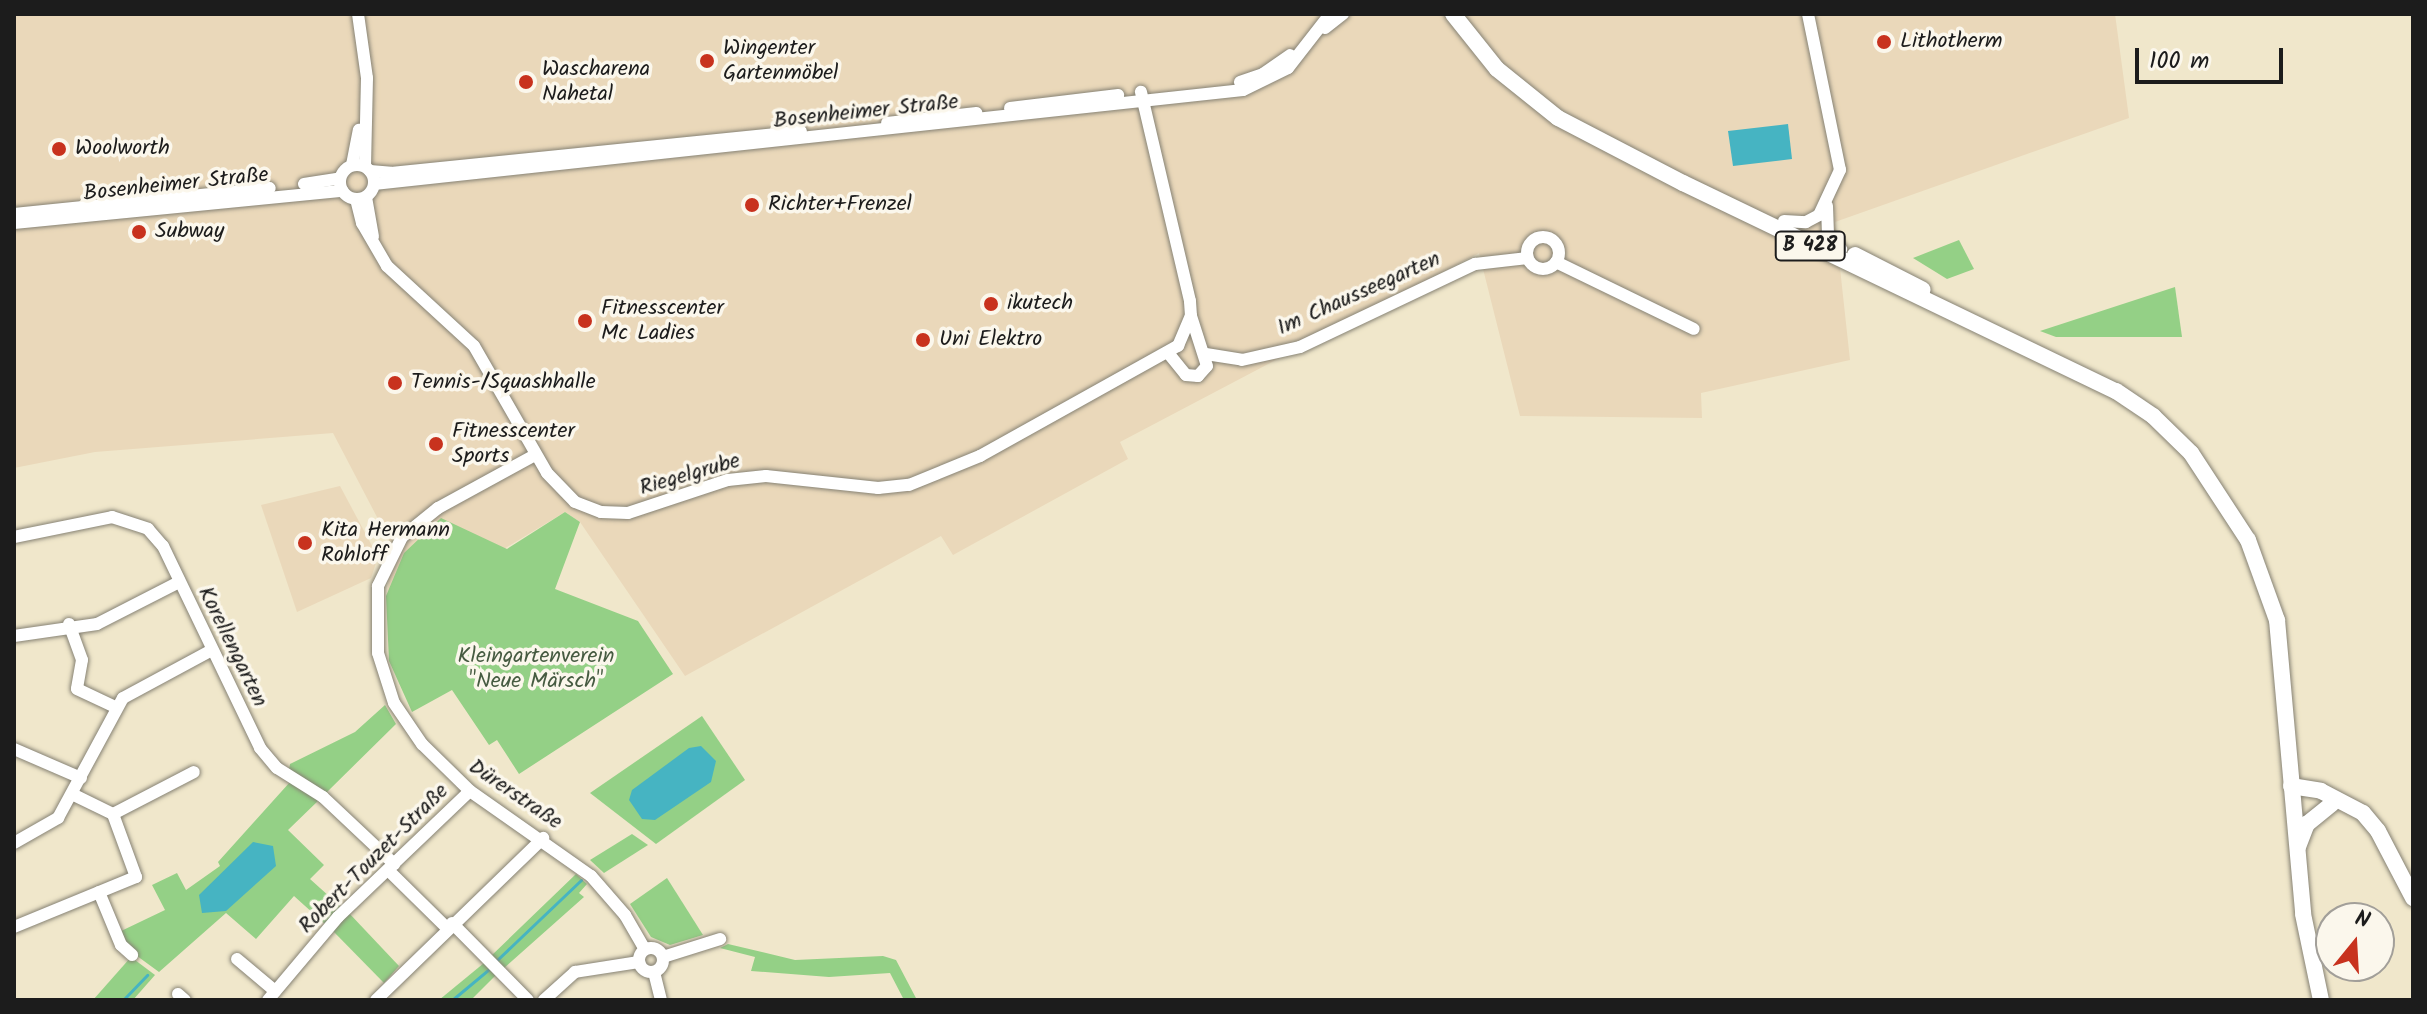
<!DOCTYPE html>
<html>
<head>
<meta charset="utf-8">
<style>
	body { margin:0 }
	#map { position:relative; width:2427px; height:1014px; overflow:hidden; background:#f0e7cb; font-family:Kalam,sans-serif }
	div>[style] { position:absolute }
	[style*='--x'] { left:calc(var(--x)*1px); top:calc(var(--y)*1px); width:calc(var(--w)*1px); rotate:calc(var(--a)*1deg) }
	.built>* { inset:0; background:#ead8ba }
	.green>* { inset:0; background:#94d086 }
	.water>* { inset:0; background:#46b4c2 }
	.stream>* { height:3px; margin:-1.5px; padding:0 1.5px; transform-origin:1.5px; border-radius:1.5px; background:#46b4c2 }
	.roads { filter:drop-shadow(0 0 2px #868274) drop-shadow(0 0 2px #868274) }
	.minor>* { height:12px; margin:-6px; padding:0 6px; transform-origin:6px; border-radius:6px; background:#fff }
	.minor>.ring { margin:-6px; padding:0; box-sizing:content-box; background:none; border:12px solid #fff; border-radius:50% }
	.major>* { height:16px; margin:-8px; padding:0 8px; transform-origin:8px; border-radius:8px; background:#fff }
	.dots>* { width:22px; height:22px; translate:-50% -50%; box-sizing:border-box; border:4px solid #fbf7ec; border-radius:50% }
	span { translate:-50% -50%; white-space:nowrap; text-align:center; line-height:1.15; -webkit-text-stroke:7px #fbf7ec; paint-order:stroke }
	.shield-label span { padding:2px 6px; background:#fbf7ec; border:2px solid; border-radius:6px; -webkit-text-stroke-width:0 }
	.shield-label { font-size:20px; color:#1c1c1c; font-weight:700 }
	.poi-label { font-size:22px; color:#1c1c1c }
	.left { translate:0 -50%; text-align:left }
	.street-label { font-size:22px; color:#1c1c1c }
	.park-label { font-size:22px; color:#465b41 }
	.frame { position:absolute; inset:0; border:16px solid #1c1c1c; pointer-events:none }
	.north { position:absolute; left:2315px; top:902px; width:80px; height:80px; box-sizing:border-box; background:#fbf7ec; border:2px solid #a29f99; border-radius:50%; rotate:18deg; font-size:22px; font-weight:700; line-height:32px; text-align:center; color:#1c1c1c }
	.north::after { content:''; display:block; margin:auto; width:28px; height:36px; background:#c8321e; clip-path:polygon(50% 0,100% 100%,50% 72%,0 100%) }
	.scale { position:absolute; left:2135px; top:48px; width:148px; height:36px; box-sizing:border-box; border:4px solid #1c1c1c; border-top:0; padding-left:10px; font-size:24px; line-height:28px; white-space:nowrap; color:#1c1c1c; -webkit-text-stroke:6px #fbf7ec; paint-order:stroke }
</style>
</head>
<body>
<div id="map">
	<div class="built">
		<i style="clip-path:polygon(14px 14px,2115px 14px,2129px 118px,1835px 222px,1850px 360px,1701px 393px,1702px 418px,1520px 416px,1479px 253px,1120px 442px,1128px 459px,953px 555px,941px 536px,685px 676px,580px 522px,565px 512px,388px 619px,389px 540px,333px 433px,95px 452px,14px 468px)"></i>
		<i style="clip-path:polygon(340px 486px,378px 557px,371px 578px,297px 612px,261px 505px)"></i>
	</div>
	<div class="green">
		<i style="clip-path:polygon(1959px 240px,1974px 269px,1947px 279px,1913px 258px)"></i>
		<i style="clip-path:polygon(2175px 287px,2182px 337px,2056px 337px,2040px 331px)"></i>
		<i style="clip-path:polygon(565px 512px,580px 522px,555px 589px,638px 621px,673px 674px,519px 774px,497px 740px,489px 745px,452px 690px,412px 712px,389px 661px,386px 596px,404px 553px,441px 518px,507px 549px)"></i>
		<i style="clip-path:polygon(385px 705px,396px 724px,326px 793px,289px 770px,290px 764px,355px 732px)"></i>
		<i style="clip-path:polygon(702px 716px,745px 780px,656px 844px,590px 793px)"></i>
		<i style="clip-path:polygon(290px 782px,320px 799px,288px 830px,324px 865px,310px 879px,340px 906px,325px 924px,294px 896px,256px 939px,226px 913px,159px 972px,133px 953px,119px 932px,165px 910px,152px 885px,177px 873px,186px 890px,220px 866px,218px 862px)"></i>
		<i style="clip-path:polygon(632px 834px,648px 845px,604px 873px,590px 860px)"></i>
		<i style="clip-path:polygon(576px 874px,587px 884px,579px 893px,584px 897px,503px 969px,491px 956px)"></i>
		<i style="clip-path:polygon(667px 878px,703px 935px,670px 945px,651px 937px,630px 904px)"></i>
		<i style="clip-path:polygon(348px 912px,399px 966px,384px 983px,332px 930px)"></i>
		<i style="clip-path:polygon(728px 944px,795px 960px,883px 956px,896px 960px,917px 1000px,904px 1000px,890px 973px,829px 977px,751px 971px,755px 957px,720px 948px)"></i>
		<i style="clip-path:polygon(131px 957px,155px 975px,133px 1000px,93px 1000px)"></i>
		<i style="clip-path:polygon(484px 963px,496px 975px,471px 1000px,439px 1000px)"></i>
	</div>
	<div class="water">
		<i style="clip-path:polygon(1788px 124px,1792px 159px,1733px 166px,1728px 131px)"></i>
		<i style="clip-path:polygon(701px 746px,716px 761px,711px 782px,655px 820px,642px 819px,629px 800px,632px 790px,689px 748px)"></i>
		<i style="clip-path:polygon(253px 842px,273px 846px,276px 866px,226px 911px,202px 913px,199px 895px)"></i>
	</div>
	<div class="stream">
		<i style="--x:497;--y:960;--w:116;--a:-43.6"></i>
		<i style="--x:123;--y:1000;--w:35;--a:-46"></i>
		<i style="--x:452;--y:1000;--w:47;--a:-39.8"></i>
	</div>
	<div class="roads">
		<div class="minor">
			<i style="--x:358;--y:14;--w:65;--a:82"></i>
			<i style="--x:367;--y:78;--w:88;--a:91.3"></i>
			<i style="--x:1325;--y:28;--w:23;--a:-38"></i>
			<i style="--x:1240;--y:82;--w:24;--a:-19"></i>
			<i style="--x:1263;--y:74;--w:33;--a:-35"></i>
			<i style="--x:1010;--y:108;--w:109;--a:-6.9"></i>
			<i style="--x:887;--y:123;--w:90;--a:-6.4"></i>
			<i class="ring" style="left:340px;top:165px;width:22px;height:22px"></i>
			<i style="--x:352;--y:165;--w:36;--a:-79"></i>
			<i style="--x:370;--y:171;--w:21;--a:5"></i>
			<i style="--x:391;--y:173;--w:412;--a:-5.8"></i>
			<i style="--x:304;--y:184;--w:36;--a:-9"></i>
			<i style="--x:374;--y:184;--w:874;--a:-6.17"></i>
			<i style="--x:1243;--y:90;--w:50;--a:-26.1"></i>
			<i style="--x:1288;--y:68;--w:68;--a:-52.1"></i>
			<i style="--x:366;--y:197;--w:40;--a:80"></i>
			<i style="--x:356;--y:199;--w:25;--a:76"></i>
			<i style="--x:362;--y:223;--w:50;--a:59.8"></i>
			<i style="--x:387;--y:266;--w:118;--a:42.6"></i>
			<i style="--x:474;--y:346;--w:146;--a:60.1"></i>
			<i style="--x:547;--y:473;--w:40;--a:46"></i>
			<i style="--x:575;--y:502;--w:28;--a:21"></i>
			<i style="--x:601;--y:512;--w:27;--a:2"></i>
			<i style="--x:628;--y:513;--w:105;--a:-18.3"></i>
			<i style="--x:728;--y:480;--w:38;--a:-6"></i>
			<i style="--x:766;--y:476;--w:113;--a:6.1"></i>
			<i style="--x:878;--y:488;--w:31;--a:-6"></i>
			<i style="--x:909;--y:485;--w:77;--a:-22.2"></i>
			<i style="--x:980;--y:456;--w:227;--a:-29.1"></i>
			<i style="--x:1178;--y:346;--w:33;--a:-67"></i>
			<i style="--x:1191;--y:316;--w:15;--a:-94"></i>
			<i style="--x:1190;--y:301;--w:215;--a:-103.2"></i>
			<i style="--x:1827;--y:206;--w:27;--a:88"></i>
			<i style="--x:1828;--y:233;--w:21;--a:51"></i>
			<i style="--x:14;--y:214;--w:257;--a:-5.8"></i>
			<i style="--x:1784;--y:221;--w:22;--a:3"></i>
			<i style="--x:1806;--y:222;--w:15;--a:-28"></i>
			<i style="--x:1819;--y:215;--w:50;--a:-65"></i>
			<i style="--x:1840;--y:170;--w:159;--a:-101.6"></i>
			<i style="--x:14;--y:223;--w:330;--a:-5.6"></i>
			<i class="ring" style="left:1527px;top:237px;width:20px;height:20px"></i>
			<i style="--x:1556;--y:262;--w:153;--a:25.9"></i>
			<i style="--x:1169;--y:354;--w:27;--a:51"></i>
			<i style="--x:1186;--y:375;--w:12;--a:5"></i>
			<i style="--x:1198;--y:376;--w:13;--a:-48"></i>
			<i style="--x:1207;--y:366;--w:52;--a:-107.7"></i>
			<i style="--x:1206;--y:354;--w:36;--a:9"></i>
			<i style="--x:1242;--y:360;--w:59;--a:-12.6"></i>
			<i style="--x:1300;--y:347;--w:194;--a:-25.4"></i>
			<i style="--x:1475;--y:264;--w:53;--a:-6.5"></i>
			<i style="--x:535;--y:455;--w:111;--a:151.3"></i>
			<i style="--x:438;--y:508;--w:46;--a:141.1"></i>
			<i style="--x:402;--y:537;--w:55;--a:116.1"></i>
			<i style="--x:378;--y:586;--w:67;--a:90"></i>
			<i style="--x:378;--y:653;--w:52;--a:72.3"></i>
			<i style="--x:394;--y:703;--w:50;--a:55.7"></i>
			<i style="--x:422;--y:744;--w:67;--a:44.4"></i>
			<i style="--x:470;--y:791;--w:148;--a:35.1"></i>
			<i style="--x:591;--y:876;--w:52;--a:48.9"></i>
			<i style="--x:625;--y:915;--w:39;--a:60"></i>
			<i style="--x:14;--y:537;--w:100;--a:-11.5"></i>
			<i style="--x:112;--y:517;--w:38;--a:18"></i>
			<i style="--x:148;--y:529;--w:23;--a:49"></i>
			<i style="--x:163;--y:546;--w:224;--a:64.3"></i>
			<i style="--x:260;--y:748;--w:26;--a:50"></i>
			<i style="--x:277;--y:768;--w:54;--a:32.2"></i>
			<i style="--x:323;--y:797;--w:98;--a:43.3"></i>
			<i style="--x:69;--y:624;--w:38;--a:70"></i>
			<i style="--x:82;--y:660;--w:29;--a:100"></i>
			<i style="--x:77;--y:689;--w:42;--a:25.3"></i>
			<i style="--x:14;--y:636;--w:84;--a:-8.2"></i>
			<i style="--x:97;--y:624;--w:92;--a:-27.1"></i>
			<i style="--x:14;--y:749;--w:73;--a:23.4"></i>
			<i style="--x:74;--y:795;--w:43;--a:26"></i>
			<i style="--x:113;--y:814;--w:91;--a:-27.4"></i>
			<i style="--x:14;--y:843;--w:51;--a:-29.6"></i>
			<i style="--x:58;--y:818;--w:136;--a:-61.6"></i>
			<i style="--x:123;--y:698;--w:99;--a:-28.4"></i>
			<i style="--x:388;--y:870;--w:83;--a:44.5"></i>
			<i style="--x:99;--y:892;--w:57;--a:67.5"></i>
			<i style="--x:121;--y:945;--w:15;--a:42"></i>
			<i style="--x:452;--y:923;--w:108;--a:45.4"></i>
			<i style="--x:14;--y:927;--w:132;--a:-22.3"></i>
			<i style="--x:136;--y:877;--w:67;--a:-110.1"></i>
			<i class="ring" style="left:639px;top:948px;width:12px;height:12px"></i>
			<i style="--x:663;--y:957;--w:60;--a:-17.5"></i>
			<i style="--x:237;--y:959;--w:50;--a:40.1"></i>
			<i style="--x:654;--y:972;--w:29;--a:76"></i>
			<i style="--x:178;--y:994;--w:9;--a:41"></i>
			<i style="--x:268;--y:1000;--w:109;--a:-49.9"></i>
			<i style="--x:338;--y:917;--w:182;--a:-43.7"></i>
			<i style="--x:376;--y:1000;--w:233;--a:-44.1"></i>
			<i style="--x:544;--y:1000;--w:42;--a:-42.1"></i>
			<i style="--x:575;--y:972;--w:65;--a:-8.9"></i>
		</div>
		<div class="major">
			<i style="--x:1453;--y:14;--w:70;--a:51.3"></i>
			<i style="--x:1497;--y:69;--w:78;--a:38.8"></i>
			<i style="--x:1558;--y:118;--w:141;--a:27.5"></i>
			<i style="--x:1683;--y:183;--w:480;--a:25.7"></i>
			<i style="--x:2116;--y:391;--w:45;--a:34"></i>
			<i style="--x:2153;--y:416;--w:53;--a:44.2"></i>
			<i style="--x:2191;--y:453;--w:104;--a:56.8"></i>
			<i style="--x:2248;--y:540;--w:85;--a:70.1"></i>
			<i style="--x:2277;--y:620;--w:295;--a:84.9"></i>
			<i style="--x:2303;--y:914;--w:88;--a:78.2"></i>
			<i style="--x:1855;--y:255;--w:76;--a:27.2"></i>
			<i style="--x:2291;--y:786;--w:30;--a:9"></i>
			<i style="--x:2321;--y:791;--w:47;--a:27.6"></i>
			<i style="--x:2363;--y:813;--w:23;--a:50"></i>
			<i style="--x:2378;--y:831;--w:76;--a:62.4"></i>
			<i style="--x:2298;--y:847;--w:25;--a:-69"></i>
			<i style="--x:2307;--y:824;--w:32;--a:-39"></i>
		</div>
	</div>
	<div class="dots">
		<i style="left:1884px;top:42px;background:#c8321e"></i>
		<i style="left:707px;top:61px;background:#c8321e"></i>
		<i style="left:526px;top:82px;background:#c8321e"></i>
		<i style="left:59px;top:149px;background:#c8321e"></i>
		<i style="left:752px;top:205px;background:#c8321e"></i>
		<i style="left:139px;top:232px;background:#c8321e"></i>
		<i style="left:991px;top:304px;background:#c8321e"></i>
		<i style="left:585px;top:321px;background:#c8321e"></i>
		<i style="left:923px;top:340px;background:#c8321e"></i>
		<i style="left:395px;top:383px;background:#c8321e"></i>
		<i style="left:436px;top:444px;background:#c8321e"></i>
		<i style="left:305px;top:543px;background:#c8321e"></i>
	</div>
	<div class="shield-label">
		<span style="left:1810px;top:246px">B 428</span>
	</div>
	<div class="poi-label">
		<span class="left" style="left:1900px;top:42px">Lithotherm</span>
		<span class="left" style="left:723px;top:61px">Wingenter<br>Gartenmöbel</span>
		<span class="left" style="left:542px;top:82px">Wascharena<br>Nahetal</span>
		<span class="left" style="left:75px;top:149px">Woolworth</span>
		<span class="left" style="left:768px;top:205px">Richter+Frenzel</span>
		<span class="left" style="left:155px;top:232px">Subway</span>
		<span class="left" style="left:1007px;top:304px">ikutech</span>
		<span class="left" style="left:601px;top:321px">Fitnesscenter<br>Mc Ladies</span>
		<span class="left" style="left:939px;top:340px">Uni Elektro</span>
		<span class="left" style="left:411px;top:383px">Tennis-/Squashhalle</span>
		<span class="left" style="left:452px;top:444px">Fitnesscenter<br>Sports</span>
		<span class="left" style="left:321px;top:543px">Kita Hermann<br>Rohloff</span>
	</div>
	<div class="street-label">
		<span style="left:866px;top:112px;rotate:-6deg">Bosenheimer Straße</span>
		<span style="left:176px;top:185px;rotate:-6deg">Bosenheimer Straße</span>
		<span style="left:1359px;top:294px;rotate:-24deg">Im Chausseegarten</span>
		<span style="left:690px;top:475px;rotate:-16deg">Riegelgrube</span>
		<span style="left:232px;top:647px;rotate:64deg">Korellengarten</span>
		<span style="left:515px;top:795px;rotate:34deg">Dürerstraße</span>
		<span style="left:374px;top:859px;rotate:-45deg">Robert-Touzet-Straße</span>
	</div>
	<div class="park-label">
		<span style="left:536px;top:669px">Kleingartenverein<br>"Neue Märsch"</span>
	</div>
	<div class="frame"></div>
	<div class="north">N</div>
	<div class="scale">100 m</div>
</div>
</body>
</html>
